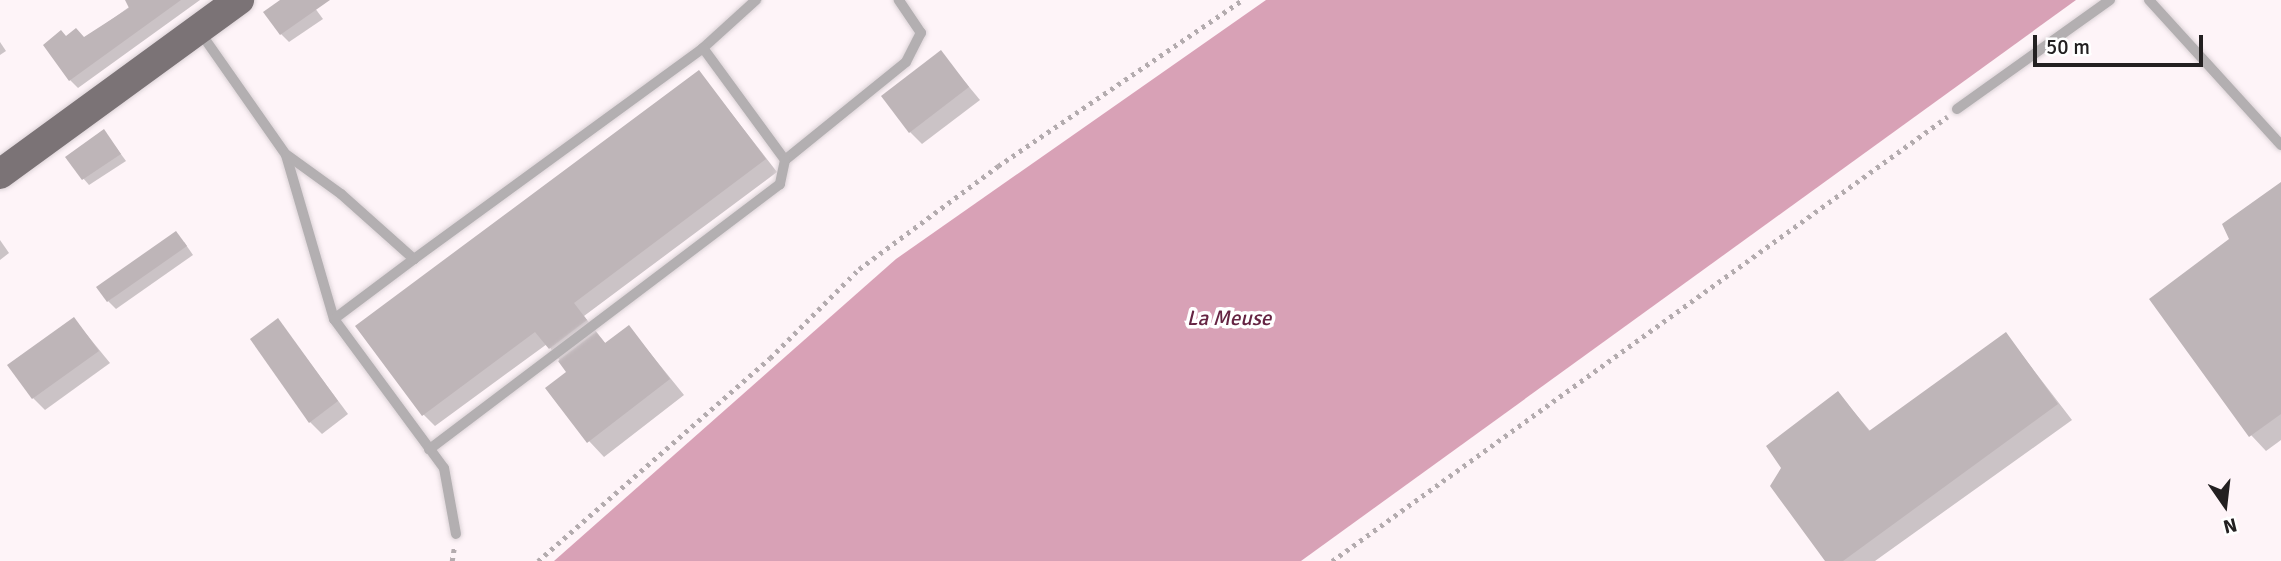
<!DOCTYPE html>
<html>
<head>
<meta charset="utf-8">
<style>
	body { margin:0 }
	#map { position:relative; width:2281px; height:561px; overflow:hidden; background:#fef4f8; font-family:Signika,sans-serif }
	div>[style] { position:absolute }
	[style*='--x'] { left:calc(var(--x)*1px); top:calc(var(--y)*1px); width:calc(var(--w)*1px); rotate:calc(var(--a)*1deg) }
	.water>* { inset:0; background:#d8a1b6 }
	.shadow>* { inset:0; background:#0003 }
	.building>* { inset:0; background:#beb5b8 }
	.path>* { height:4.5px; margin-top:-2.25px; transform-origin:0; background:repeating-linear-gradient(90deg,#b3abae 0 3.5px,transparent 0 8.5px) }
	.roads { filter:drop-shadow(0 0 2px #dbd2d6) drop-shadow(0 0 2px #dbd2d6) }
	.lane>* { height:10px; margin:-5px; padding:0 5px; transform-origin:5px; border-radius:5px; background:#b3afb1 }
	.primary>* { height:30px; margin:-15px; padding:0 15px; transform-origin:15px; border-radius:15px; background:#7b7376 }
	span { translate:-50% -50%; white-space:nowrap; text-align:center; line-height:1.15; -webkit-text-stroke:7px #fff; paint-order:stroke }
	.water-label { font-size:21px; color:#652443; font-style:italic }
	.north { position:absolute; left:2190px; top:470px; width:70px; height:70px; -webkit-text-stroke:5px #fff; paint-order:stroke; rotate:166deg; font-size:19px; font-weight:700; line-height:28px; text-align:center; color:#232021 }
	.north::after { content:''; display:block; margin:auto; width:24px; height:32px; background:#232021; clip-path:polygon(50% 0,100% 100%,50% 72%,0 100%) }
	.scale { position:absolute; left:2033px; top:35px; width:170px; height:32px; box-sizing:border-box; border:4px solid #232021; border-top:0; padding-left:9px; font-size:21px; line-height:24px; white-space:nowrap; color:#232021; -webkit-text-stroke:5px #fff; paint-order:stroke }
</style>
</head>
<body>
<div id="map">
	<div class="water">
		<i style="clip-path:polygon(1266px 0,2076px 0,1301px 561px,554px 561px,896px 259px)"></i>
	</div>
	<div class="shadow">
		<i style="clip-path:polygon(139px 0,200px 0,78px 88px,70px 80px,66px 38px,84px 39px)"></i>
		<i style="clip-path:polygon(283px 0,309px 0,323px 19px,289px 42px,281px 34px)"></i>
		<i style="clip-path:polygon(0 42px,6px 51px,0 55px)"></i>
		<i style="clip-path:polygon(941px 53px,980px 100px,922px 144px,910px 132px)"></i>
		<i style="clip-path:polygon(699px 72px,777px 172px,584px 316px,606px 344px,629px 327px,684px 395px,604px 457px,589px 441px,569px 372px,547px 344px,435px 426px,423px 414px)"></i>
		<i style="clip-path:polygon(104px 131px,126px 161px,89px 185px,83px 178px)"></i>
		<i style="clip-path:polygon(2281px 185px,2281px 440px,2266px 451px,2251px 435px,2232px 240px)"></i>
		<i style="clip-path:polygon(0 240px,9px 253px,0 260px)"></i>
		<i style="clip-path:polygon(184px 242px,193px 255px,116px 309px,108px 301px)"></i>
		<i style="clip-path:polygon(74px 319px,110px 363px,45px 410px,33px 398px)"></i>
		<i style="clip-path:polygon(278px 320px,348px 414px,322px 434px,310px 422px)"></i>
		<i style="clip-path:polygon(2006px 334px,2072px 420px,1875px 561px,1827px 561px,1838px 393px,1871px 432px)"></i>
	</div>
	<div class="building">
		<i style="clip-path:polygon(125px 0,181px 0,69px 81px,43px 45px,61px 30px,66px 36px,76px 28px,84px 37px,129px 8px)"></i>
		<i style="clip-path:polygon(280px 0,330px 0,280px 35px,263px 12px)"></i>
		<i style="clip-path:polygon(941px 50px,969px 87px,909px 133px,881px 96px)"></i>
		<i style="clip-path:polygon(699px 70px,766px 159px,574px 303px,587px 320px,549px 349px,535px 332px,422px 416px,355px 326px)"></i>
		<i style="clip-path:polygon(104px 129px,121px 154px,82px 180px,65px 157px)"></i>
		<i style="clip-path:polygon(2281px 182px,2281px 414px,2249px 437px,2149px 299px,2229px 239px,2222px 224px)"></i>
		<i style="clip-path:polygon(176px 231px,187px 246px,107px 302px,96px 287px)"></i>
		<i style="clip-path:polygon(74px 317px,99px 351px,32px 399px,7px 365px)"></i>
		<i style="clip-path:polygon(278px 318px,338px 401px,309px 423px,250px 339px)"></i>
		<i style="clip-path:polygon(629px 325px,670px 379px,587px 443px,545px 388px,566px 372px,558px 361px,596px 332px,605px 343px)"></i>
		<i style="clip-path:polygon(2006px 332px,2058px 404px,1843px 561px,1825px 561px,1770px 486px,1781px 468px,1766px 446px,1838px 391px,1869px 431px)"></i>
	</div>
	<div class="path">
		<i style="--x:452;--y:561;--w:13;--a:-81"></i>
		<i style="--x:538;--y:561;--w:308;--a:-41.2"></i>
		<i style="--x:770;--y:358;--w:126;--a:-45"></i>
		<i style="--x:859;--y:269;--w:173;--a:-36.5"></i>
		<i style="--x:998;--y:166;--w:295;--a:-34.2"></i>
		<i style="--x:1332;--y:561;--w:759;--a:-35.83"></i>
	</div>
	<div class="roads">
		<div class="lane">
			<i style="--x:2149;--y:0;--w:196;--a:47.7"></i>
			<i style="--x:200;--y:32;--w:150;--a:55"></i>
			<i style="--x:286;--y:155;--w:171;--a:73.7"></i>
			<i style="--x:334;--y:319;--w:185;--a:53.6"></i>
			<i style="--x:444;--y:468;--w:67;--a:79.7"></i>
			<i style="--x:703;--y:48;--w:72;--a:-42.2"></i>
			<i style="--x:1957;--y:109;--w:188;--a:-35.5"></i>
			<i style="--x:287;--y:155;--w:67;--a:35.8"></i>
			<i style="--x:341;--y:194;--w:98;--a:41.7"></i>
			<i style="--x:414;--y:259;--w:100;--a:143.1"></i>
			<i style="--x:785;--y:160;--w:156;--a:-39"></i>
			<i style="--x:906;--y:62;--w:33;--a:-63"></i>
			<i style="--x:921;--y:33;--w:40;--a:-124"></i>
			<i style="--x:414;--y:259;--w:358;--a:-36.1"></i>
			<i style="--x:703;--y:48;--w:139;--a:53.8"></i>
			<i style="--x:785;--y:160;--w:25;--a:102"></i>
			<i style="--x:780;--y:184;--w:440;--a:142.9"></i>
		</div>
		<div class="primary">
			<i style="--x:0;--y:174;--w:296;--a:-36.1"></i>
		</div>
	</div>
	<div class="water-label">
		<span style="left:1229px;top:318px">La Meuse</span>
	</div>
	<div class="north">N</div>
	<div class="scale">50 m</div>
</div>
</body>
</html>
